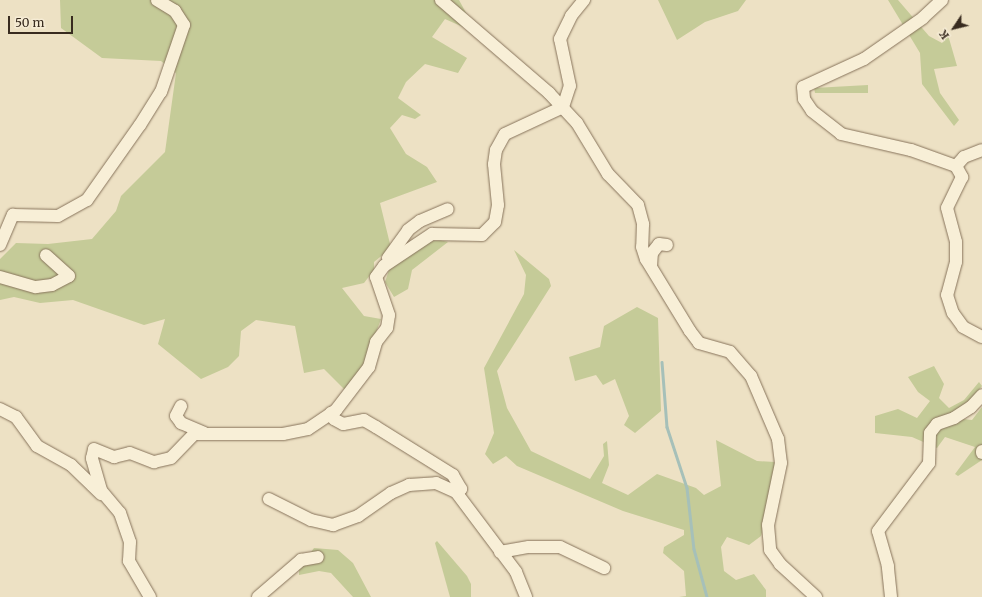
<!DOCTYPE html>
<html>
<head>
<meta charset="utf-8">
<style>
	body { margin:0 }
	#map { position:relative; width:982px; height:597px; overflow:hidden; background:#ede1c4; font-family:Merriweather,serif }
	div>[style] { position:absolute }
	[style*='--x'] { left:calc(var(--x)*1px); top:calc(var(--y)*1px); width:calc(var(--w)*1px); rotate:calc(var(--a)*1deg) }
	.green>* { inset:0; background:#c5cb98 }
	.stream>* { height:2.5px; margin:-1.25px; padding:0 1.25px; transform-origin:1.25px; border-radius:1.25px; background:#a6c0b9 }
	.roads { filter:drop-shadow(0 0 1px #87735b) drop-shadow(0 0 1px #87735b) }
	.minor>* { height:12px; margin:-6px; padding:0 6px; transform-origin:6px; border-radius:6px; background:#f8efd7 }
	span { translate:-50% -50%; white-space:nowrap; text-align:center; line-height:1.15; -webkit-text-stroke:3px #f5ebd4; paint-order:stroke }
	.north { position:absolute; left:934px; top:8px; width:40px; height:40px; -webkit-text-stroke:3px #f5ebd4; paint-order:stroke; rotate:235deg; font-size:11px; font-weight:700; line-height:16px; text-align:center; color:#382b1f }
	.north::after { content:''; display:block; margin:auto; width:14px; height:18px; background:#382b1f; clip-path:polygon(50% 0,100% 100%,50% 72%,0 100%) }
	.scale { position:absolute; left:8px; top:16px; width:65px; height:18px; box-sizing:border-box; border:2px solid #382b1f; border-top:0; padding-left:5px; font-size:12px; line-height:14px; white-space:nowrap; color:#382b1f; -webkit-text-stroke:3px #f5ebd4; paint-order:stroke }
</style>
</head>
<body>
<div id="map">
	<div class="green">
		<i style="clip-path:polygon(60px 0,459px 0,470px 20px,463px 27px,445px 19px,432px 37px,467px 58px,458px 73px,425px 64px,406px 82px,398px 98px,421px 115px,415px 119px,402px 115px,390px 128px,406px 154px,427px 167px,437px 182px,380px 203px,391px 248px,374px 262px,374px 270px,364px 283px,342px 288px,364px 316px,381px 319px,364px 365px,345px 390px,324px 369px,304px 373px,295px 326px,256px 320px,241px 331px,239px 356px,228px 367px,201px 379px,158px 344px,165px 319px,144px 325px,73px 300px,40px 303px,14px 297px,0 300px,0 259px,16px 243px,48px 244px,92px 239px,116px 211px,121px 196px,165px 152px,176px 73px,161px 61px,102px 58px,61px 28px)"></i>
		<i style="clip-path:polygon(658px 0,746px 0,738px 11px,705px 22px,677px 40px)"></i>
		<i style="clip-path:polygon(888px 0,898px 0,929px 36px,942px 43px,948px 35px,957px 66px,934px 69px,940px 93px,959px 120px,954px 126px,922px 84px,920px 53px)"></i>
		<i style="clip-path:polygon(868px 85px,868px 93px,815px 93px,814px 88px)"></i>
		<i style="clip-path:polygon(440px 240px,448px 242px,412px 270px,408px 289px,394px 297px,385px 282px,389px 270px,422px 243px)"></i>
		<i style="clip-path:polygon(514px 250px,549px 279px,551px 286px,497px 371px,507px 408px,531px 451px,590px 479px,604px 456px,603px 444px,607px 441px,609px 465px,602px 483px,628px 495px,657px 474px,696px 488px,704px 495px,721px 486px,716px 440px,757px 461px,775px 462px,771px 504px,761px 536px,749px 545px,727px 537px,721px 547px,724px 571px,736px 580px,754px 574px,766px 590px,766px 597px,679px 597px,686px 596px,684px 571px,663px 553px,664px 547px,684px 535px,684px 530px,623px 511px,517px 466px,506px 456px,493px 464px,485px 454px,494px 433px,484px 368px,524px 294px,526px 275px)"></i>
		<i style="clip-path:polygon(637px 307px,658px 318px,661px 411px,635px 433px,624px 425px,629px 416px,615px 379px,603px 385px,596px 375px,575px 381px,569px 357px,600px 347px,604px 326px)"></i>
		<i style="clip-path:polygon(934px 366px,944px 384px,939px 398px,949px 408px,964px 400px,979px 382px,982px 386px,967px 405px,963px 419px,972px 420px,982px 407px,982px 460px,958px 476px,955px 474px,975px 447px,945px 437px,937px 448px,912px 437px,875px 433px,875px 416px,898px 409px,917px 418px,930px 401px,918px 392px,908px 377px)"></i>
		<i style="clip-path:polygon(437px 541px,467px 576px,471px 584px,471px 597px,450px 597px,435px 543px)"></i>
		<i style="clip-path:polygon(314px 548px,338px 550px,353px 563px,371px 597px,353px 597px,331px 573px,319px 571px,299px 575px,299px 569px)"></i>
	</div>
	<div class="stream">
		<i style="--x:662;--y:362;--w:65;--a:85.6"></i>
		<i style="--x:667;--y:427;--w:64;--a:71.8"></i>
		<i style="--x:687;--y:488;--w:61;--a:83.5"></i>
		<i style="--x:694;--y:549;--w:50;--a:74.8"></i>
	</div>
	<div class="roads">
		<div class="minor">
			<i style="--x:441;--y:0;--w:143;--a:40.7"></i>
			<i style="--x:549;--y:93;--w:41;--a:47"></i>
			<i style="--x:577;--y:123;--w:60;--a:58.7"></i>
			<i style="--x:608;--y:174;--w:43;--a:45.9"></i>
			<i style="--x:638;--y:205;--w:20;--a:75"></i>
			<i style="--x:643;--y:224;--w:23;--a:92"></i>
			<i style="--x:642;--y:247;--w:13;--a:72"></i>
			<i style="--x:646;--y:259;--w:84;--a:58.6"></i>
			<i style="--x:690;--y:331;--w:15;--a:53"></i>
			<i style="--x:699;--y:343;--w:32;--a:16"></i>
			<i style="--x:730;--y:352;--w:32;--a:49"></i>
			<i style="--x:751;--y:376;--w:69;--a:66.8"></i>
			<i style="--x:778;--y:439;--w:24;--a:83"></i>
			<i style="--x:781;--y:463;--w:63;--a:101.8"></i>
			<i style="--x:768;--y:525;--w:25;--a:85"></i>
			<i style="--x:770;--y:550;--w:17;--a:54"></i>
			<i style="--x:780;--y:564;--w:49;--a:42.5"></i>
			<i style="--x:942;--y:0;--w:26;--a:137"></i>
			<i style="--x:923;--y:18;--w:72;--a:145.2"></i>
			<i style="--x:864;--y:59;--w:67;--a:155.3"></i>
			<i style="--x:803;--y:87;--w:12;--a:85"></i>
			<i style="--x:804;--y:99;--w:14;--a:56"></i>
			<i style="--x:812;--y:111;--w:37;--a:38"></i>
			<i style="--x:841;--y:134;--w:72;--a:12.9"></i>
			<i style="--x:911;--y:150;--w:48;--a:19.6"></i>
			<i style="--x:956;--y:166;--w:13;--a:61"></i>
			<i style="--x:962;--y:177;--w:34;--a:116"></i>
			<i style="--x:947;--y:208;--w:35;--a:75"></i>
			<i style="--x:956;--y:242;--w:20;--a:90"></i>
			<i style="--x:956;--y:262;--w:34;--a:105"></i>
			<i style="--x:947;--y:295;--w:19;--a:72"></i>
			<i style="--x:953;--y:313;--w:17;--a:54"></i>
			<i style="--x:963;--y:327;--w:21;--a:28"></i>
			<i style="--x:956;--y:166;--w:12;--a:-48"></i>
			<i style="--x:964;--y:157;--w:19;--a:-21"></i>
			<i style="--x:0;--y:245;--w:33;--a:-67"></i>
			<i style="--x:13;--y:215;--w:45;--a:1.3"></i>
			<i style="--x:58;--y:216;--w:33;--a:-29"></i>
			<i style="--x:87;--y:200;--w:92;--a:-54.8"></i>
			<i style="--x:140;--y:125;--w:39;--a:-58"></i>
			<i style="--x:161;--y:92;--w:71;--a:-71.1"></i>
			<i style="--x:184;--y:25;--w:17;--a:-123"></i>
			<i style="--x:175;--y:11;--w:21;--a:-149"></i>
			<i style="--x:388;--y:258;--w:34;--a:-54"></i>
			<i style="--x:408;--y:230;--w:15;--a:-37"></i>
			<i style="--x:420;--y:221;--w:30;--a:-23"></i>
			<i style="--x:651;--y:266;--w:13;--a:-86"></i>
			<i style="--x:652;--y:253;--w:11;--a:-52"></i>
			<i style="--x:659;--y:244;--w:8;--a:7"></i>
			<i style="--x:0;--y:277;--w:37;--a:16"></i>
			<i style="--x:36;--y:287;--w:16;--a:-7"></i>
			<i style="--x:52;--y:285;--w:19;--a:-28"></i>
			<i style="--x:69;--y:276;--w:31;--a:-138"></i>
			<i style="--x:181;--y:406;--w:11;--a:117"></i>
			<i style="--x:176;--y:416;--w:9;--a:54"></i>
			<i style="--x:181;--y:423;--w:25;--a:23"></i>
			<i style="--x:0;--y:409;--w:18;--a:27"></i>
			<i style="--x:16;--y:417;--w:36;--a:54"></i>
			<i style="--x:37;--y:446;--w:39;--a:29"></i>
			<i style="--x:71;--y:465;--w:42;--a:44"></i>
			<i style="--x:982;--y:451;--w:2;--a:90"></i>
			<i style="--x:456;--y:492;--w:100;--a:53.1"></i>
			<i style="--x:516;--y:572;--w:27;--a:68"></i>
			<i style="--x:269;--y:499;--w:47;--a:26.6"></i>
			<i style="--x:311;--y:520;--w:23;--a:13"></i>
			<i style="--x:333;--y:525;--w:27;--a:-20"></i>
			<i style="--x:358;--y:516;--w:40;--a:-34.9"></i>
			<i style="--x:391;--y:493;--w:20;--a:-24"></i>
			<i style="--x:409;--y:485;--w:27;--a:-4"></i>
			<i style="--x:436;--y:483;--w:22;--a:24"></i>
			<i style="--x:456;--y:492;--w:6;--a:-31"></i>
			<i style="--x:461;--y:489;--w:16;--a:-120"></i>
			<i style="--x:453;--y:475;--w:91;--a:-148.1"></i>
			<i style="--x:376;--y:427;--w:14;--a:-150"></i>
			<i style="--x:364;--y:420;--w:21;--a:169"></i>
			<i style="--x:343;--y:424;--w:10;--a:-151"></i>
			<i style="--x:334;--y:419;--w:7;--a:-117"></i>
			<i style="--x:500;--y:552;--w:29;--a:-10"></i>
			<i style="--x:529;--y:547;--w:31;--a:0"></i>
			<i style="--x:560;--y:547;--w:49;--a:25.5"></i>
			<i style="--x:150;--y:597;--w:42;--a:-120.3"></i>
			<i style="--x:129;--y:561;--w:19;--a:-87"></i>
			<i style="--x:130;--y:542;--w:31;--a:-109"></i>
			<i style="--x:120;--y:513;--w:30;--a:-130"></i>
			<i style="--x:101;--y:490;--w:33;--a:-106"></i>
			<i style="--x:92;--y:458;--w:9;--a:-77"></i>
			<i style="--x:94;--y:449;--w:22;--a:22"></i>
			<i style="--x:114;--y:457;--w:16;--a:-14"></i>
			<i style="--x:130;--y:453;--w:26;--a:21"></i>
			<i style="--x:154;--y:462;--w:17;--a:-13"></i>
			<i style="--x:171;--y:458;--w:33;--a:-46"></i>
			<i style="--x:194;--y:434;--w:89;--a:0"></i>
			<i style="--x:283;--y:434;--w:25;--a:-11"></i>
			<i style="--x:308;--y:429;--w:34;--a:-34"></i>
			<i style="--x:336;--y:410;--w:54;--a:-52.5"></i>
			<i style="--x:369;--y:367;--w:26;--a:-74"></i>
			<i style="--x:376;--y:342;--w:18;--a:-52"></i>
			<i style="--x:387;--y:328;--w:13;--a:-81"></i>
			<i style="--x:389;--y:315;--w:40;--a:-108.9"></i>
			<i style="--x:376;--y:277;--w:14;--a:-54"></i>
			<i style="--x:384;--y:266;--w:58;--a:-33.7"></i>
			<i style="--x:432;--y:234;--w:50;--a:1.1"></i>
			<i style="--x:482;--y:235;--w:18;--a:-45"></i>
			<i style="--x:495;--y:222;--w:17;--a:-80"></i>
			<i style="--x:498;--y:205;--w:41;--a:-95.6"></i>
			<i style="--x:494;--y:164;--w:14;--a:-82"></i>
			<i style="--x:496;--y:150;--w:18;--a:-61"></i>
			<i style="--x:505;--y:134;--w:64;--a:-25"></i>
			<i style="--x:563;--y:107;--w:22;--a:-72"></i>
			<i style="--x:570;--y:86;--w:48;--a:-102"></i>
			<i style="--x:560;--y:39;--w:25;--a:-64"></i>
			<i style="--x:571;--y:16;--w:21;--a:-51"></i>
			<i style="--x:258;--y:597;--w:57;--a:-40.7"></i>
			<i style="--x:301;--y:560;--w:17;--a:-10"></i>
			<i style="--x:891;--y:597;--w:31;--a:-96"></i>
			<i style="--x:888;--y:566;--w:36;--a:-106"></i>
			<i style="--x:878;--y:531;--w:85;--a:-53.1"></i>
			<i style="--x:929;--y:463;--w:30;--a:-88"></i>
			<i style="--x:930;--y:433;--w:11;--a:-52"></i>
			<i style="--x:937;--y:424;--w:18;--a:-19"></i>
			<i style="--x:954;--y:418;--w:20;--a:-33"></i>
			<i style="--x:971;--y:407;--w:16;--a:-47"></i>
		</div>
	</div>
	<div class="north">K</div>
	<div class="scale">50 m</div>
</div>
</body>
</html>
